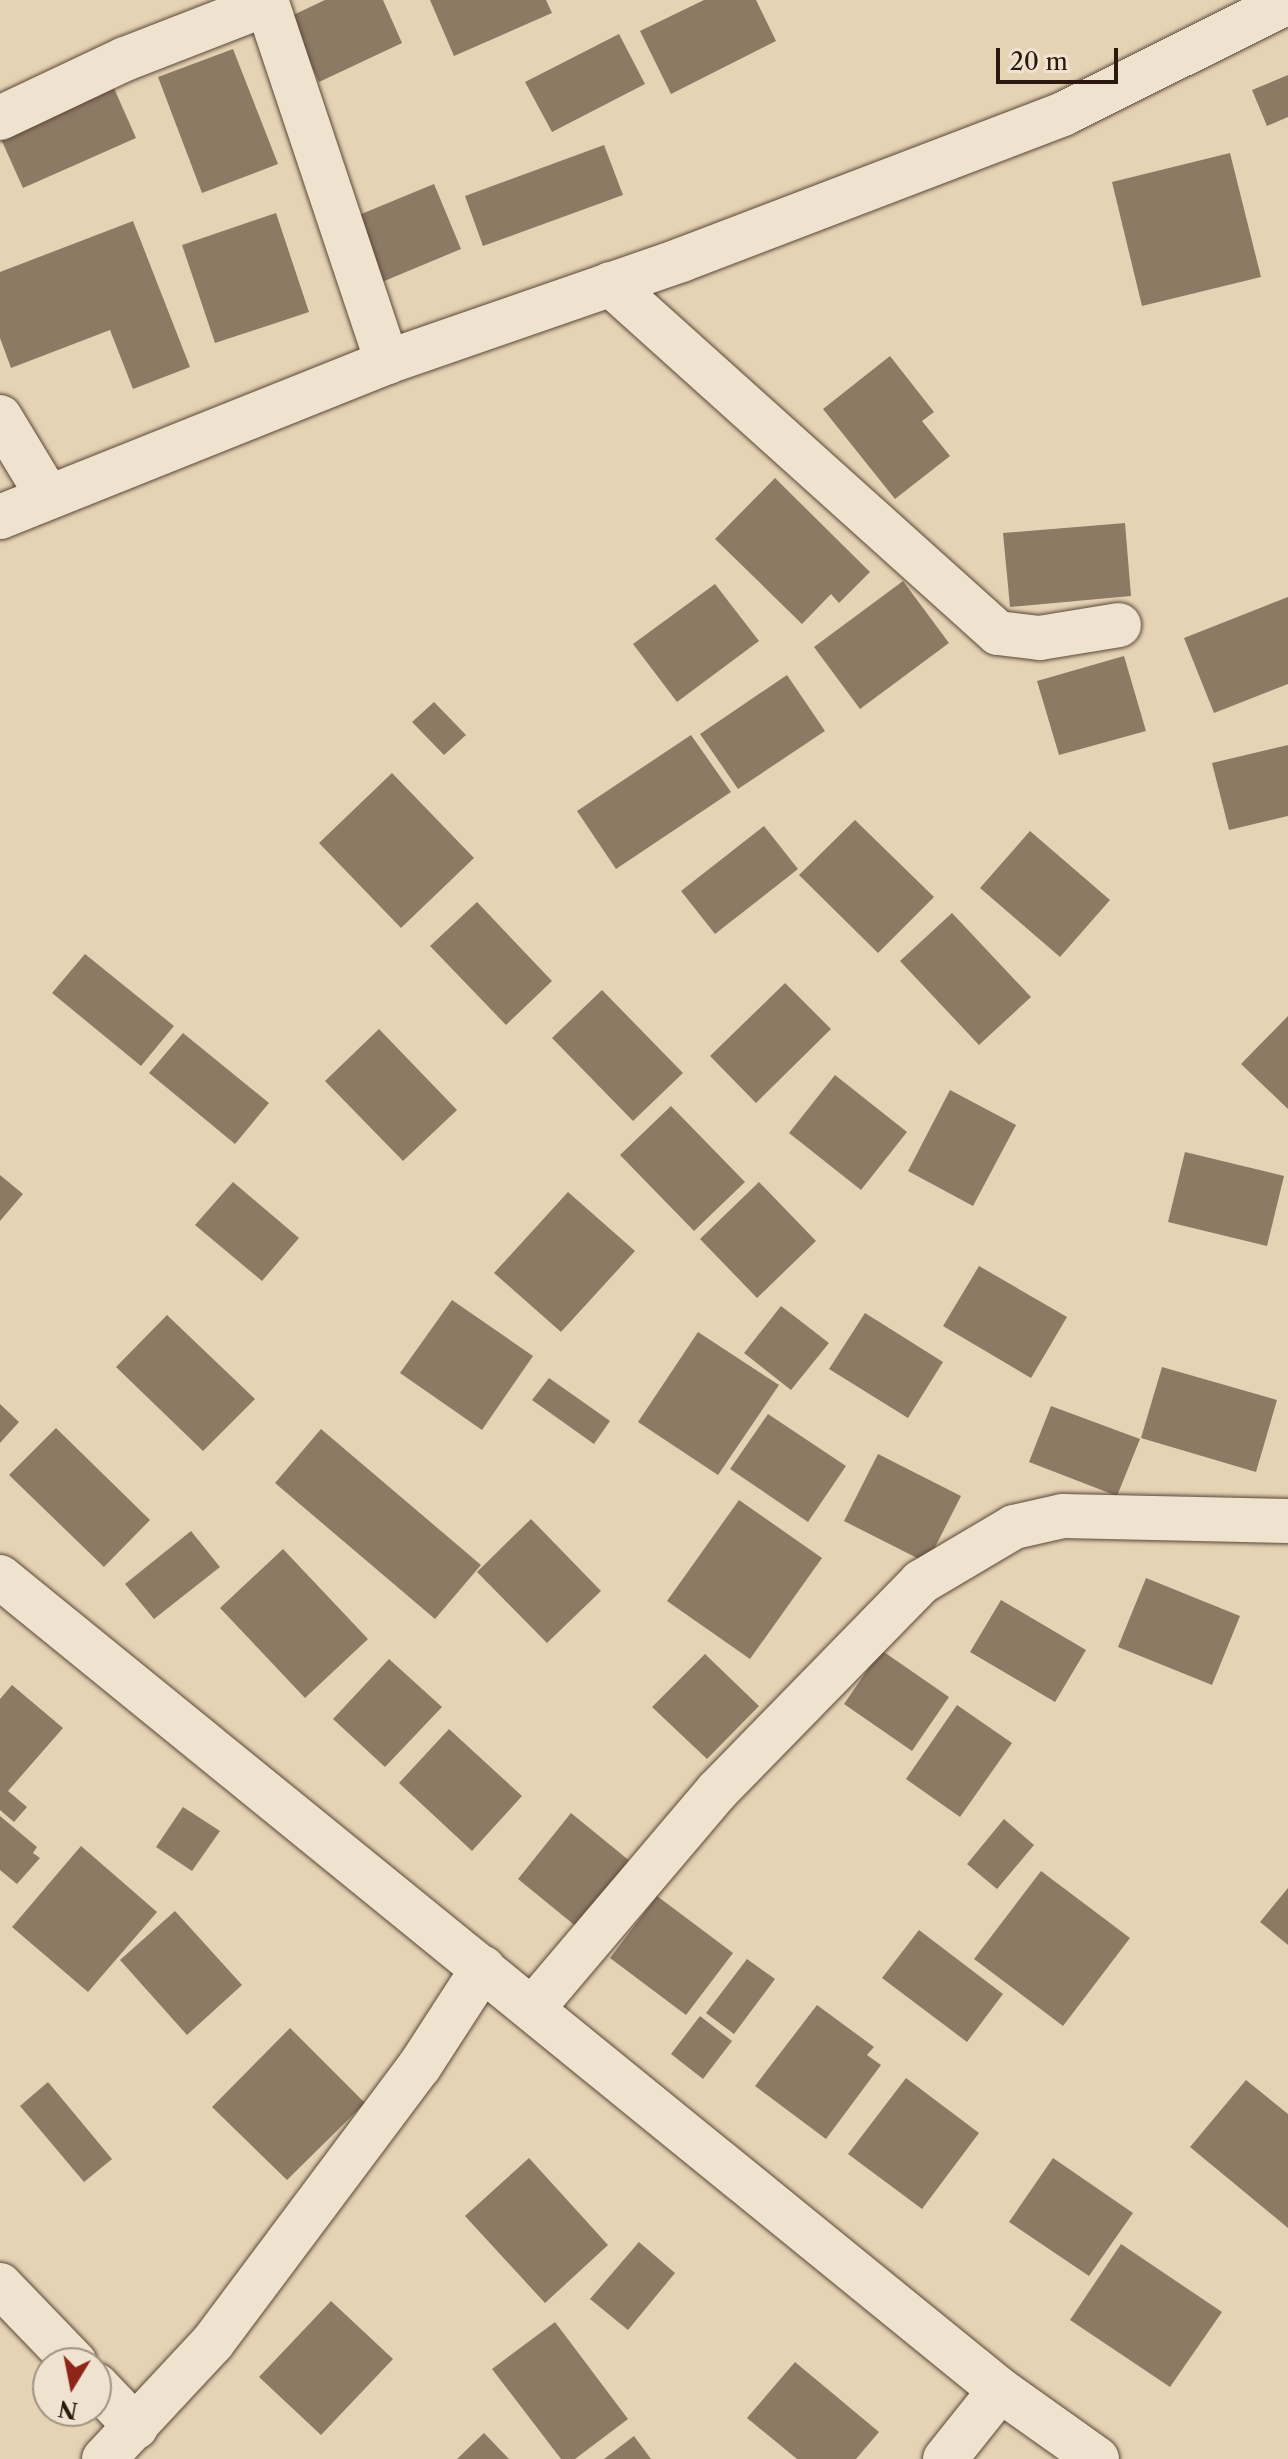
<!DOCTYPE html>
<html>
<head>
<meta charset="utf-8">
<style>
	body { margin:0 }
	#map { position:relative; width:1288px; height:2459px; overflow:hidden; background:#e6d3b5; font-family:"Libre Caslon Text",serif }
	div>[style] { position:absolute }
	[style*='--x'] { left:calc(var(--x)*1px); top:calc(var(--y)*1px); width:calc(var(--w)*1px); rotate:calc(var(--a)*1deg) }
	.building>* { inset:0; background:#8d7a65 }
	.roads { filter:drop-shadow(0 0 2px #5a4838) drop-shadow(0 0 2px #5a4838) }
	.minor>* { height:44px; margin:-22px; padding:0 22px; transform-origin:22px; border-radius:22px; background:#efe2cf }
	span { translate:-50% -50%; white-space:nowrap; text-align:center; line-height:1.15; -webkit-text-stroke:6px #efe2cf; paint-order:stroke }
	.north { position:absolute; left:32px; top:2347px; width:80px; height:80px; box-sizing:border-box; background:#efe2cf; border:2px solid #a19282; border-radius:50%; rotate:190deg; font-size:22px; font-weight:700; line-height:32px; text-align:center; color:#2c190e }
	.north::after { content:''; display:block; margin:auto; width:28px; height:36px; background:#8f2418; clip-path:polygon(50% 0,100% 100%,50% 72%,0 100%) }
	.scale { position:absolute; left:996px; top:48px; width:122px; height:36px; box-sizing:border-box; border:4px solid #2c190e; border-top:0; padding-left:10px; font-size:24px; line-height:28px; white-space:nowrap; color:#2c190e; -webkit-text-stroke:6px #efe2cf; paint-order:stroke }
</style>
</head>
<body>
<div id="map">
	<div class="building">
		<i style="clip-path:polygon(325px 0,383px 0,402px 43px,319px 82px,289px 17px)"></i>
		<i style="clip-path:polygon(430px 0,546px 0,552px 13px,454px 56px)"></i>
		<i style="clip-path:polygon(704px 0,756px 0,776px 41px,671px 94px,640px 31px)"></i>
		<i style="clip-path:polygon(619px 34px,645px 84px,552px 132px,525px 82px)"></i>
		<i style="clip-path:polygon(233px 49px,278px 164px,202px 193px,158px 77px)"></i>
		<i style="clip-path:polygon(1288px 75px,1288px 117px,1267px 126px,1252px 90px)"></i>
		<i style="clip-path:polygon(113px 86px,136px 138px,23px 188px,0 137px)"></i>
		<i style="clip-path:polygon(604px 145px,623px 195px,483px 246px,465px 196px)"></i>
		<i style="clip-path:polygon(1230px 153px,1261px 277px,1142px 306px,1112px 182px)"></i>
		<i style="clip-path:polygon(434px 184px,461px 249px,382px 282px,354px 217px)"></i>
		<i style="clip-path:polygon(276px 213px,309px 312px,215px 343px,182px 245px)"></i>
		<i style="clip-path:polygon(133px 221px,190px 367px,133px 389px,110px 330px,11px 368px,0 338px,0 272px)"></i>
		<i style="clip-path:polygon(890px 356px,934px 412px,922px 421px,950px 456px,895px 499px,823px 409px)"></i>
		<i style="clip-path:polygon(775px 478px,870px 572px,839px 603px,831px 594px,802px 624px,715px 539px)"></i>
		<i style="clip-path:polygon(1125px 523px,1131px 596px,1010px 607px,1003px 533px)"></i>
		<i style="clip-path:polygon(903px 581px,949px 643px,860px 709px,814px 647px)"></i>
		<i style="clip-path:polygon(715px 584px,759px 641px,677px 702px,633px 644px)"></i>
		<i style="clip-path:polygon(1288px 597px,1288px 684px,1214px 713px,1184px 638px)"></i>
		<i style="clip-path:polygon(1124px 656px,1146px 731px,1059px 755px,1037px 681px)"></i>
		<i style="clip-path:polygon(787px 675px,825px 731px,738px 789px,700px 734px)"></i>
		<i style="clip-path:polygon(434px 702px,466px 735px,444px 755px,412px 722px)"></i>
		<i style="clip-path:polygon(691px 735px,731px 792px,616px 869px,577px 811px)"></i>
		<i style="clip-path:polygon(1288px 745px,1288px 816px,1229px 830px,1212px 763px)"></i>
		<i style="clip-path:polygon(392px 773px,474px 858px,401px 928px,319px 843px)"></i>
		<i style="clip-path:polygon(855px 820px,934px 897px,878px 953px,799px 875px)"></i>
		<i style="clip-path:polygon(764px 826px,798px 869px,715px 934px,681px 891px)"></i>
		<i style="clip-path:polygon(1030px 831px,1110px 900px,1060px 957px,980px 888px)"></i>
		<i style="clip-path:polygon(477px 902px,552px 981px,506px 1025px,430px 946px)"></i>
		<i style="clip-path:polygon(952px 913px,1031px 997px,979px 1045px,900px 961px)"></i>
		<i style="clip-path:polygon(85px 954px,174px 1026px,141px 1066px,52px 993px)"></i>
		<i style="clip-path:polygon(785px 983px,831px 1029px,756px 1103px,710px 1056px)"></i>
		<i style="clip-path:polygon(602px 990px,683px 1073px,633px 1121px,552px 1038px)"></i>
		<i style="clip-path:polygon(1288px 1016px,1288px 1109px,1241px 1064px)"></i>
		<i style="clip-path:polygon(379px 1029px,457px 1110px,403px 1161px,325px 1081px)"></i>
		<i style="clip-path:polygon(183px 1033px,269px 1103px,235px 1144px,149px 1073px)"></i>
		<i style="clip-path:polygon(835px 1075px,907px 1132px,861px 1190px,789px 1133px)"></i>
		<i style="clip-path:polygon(950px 1090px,1016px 1125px,973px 1206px,908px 1171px)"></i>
		<i style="clip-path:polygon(671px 1106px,745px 1182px,694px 1231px,620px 1155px)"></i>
		<i style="clip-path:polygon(1185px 1152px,1284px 1176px,1267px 1246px,1168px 1222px)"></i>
		<i style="clip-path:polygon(0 1175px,23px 1194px,0 1221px)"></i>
		<i style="clip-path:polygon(233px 1182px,299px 1238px,262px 1281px,195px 1225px)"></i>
		<i style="clip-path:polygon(759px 1182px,816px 1241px,757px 1298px,700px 1239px)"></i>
		<i style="clip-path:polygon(568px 1192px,635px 1251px,561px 1332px,494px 1273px)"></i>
		<i style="clip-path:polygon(979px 1266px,1067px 1317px,1031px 1378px,943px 1326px)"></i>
		<i style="clip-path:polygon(452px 1300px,533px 1356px,482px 1430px,400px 1373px)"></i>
		<i style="clip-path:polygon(781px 1306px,829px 1343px,791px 1390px,744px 1353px)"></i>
		<i style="clip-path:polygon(865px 1313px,943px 1362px,908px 1418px,829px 1369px)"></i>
		<i style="clip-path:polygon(167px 1315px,255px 1399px,203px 1451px,116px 1367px)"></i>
		<i style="clip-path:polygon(698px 1332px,779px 1385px,718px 1475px,638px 1422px)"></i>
		<i style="clip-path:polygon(1162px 1367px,1277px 1400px,1256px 1472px,1141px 1438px)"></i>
		<i style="clip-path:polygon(549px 1378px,610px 1421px,594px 1444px,532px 1400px)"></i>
		<i style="clip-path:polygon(0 1404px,19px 1422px,0 1443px)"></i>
		<i style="clip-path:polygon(1051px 1406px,1140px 1439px,1117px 1496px,1029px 1462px)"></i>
		<i style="clip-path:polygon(768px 1414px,846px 1466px,808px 1522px,730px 1469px)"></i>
		<i style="clip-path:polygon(56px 1428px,150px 1520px,104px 1567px,9px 1475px)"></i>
		<i style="clip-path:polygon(321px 1429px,481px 1565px,435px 1619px,275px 1483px)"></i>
		<i style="clip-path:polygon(878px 1454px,961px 1496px,927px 1563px,844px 1521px)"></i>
		<i style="clip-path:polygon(739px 1500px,822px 1558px,750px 1659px,667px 1601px)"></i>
		<i style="clip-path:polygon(531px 1519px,601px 1591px,547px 1643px,477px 1572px)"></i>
		<i style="clip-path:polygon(191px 1531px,220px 1567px,154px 1619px,125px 1584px)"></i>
		<i style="clip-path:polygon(283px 1549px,368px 1639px,305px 1698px,220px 1608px)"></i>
		<i style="clip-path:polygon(1146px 1578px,1240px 1616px,1212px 1685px,1118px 1647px)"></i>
		<i style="clip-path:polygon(1001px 1600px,1086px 1650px,1055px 1702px,970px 1652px)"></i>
		<i style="clip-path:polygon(881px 1650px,949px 1697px,912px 1751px,844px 1704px)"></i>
		<i style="clip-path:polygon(705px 1654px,759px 1706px,707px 1759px,652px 1707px)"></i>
		<i style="clip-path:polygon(389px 1659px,442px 1707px,385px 1767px,333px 1719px)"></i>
		<i style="clip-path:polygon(12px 1685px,63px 1728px,8px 1791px,27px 1807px,14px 1822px,0 1810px,0 1699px)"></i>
		<i style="clip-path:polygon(957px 1705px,1012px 1743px,960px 1817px,906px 1779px)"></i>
		<i style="clip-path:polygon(449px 1729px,522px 1796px,472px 1851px,399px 1783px)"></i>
		<i style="clip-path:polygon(183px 1807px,220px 1831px,192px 1871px,156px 1847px)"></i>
		<i style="clip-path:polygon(571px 1813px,631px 1862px,578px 1928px,518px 1879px)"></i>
		<i style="clip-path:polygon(0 1816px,37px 1847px,33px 1853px,40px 1858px,17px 1884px,0 1870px)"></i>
		<i style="clip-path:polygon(1004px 1819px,1034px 1845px,997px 1889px,967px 1864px)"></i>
		<i style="clip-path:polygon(81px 1846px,157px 1912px,88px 1992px,12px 1927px)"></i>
		<i style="clip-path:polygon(1041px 1871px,1130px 1938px,1063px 2026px,974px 1959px)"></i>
		<i style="clip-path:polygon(1288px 1888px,1288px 1945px,1260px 1922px)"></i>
		<i style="clip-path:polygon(657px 1896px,733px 1953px,686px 2015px,610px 1958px)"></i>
		<i style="clip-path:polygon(175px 1911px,242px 1985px,187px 2035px,120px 1960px)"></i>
		<i style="clip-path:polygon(919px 1930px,1003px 1994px,967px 2042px,882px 1978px)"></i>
		<i style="clip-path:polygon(747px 1959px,775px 1979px,734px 2034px,706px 2013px)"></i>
		<i style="clip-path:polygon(817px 2005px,874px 2047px,867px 2055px,881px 2065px,826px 2139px,755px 2086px)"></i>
		<i style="clip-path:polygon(700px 2016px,732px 2041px,703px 2079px,671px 2054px)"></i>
		<i style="clip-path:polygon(290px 2028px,365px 2103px,287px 2180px,212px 2107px)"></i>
		<i style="clip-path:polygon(906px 2078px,979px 2133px,922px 2209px,848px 2154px)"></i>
		<i style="clip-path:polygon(1246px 2080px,1288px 2114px,1288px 2228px,1190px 2147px)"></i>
		<i style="clip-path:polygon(48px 2082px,112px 2159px,84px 2182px,20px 2106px)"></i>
		<i style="clip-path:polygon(529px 2158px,608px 2245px,545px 2303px,465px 2216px)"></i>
		<i style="clip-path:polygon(1053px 2158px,1133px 2213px,1089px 2276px,1009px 2222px)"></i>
		<i style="clip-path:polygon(639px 2242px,675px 2273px,628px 2330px,590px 2299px)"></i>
		<i style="clip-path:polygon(1121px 2244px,1222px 2312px,1170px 2387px,1070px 2320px)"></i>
		<i style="clip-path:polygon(331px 2301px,393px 2359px,321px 2435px,259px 2377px)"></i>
		<i style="clip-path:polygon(555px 2322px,628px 2419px,575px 2459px,561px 2459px,492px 2369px)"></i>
		<i style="clip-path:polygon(795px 2362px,879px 2432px,856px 2459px,797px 2459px,747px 2418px)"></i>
		<i style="clip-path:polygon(484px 2433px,509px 2459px,457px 2459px)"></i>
		<i style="clip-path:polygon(634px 2436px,651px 2459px,604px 2459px)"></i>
	</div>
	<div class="roads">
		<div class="minor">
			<i style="--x:266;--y:0;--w:382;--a:71.5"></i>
			<i style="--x:0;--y:118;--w:138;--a:-25.3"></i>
			<i style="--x:125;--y:59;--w:152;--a:-21.2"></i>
			<i style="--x:610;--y:284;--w:522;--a:41.97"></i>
			<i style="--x:998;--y:633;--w:42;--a:6.8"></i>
			<i style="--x:1040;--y:638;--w:80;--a:-9.3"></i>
			<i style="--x:0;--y:417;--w:91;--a:58.9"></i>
			<i style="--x:0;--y:517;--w:417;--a:-21.8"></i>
			<i style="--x:387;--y:362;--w:311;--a:-19.1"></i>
			<i style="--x:681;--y:260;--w:409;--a:-20.9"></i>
			<i style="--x:1063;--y:114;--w:251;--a:-26.5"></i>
			<i style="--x:0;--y:1577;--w:1289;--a:39.11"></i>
			<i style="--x:1000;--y:2390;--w:119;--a:35.4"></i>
			<i style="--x:533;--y:2008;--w:285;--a:-49.7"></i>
			<i style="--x:717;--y:1791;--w:292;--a:-45.7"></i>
			<i style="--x:921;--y:1582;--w:108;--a:-30.6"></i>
			<i style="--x:1014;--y:1527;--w:50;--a:-12.7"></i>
			<i style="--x:1063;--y:1516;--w:225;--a:1.3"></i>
			<i style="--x:0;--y:2285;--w:108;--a:46.1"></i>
			<i style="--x:96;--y:2385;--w:58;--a:46.4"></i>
			<i style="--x:104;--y:2459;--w:160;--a:-47"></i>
			<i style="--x:213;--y:2342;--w:344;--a:-53.2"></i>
			<i style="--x:419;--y:2067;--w:118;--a:-57.1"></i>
			<i style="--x:945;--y:2459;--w:88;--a:-51.4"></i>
		</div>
	</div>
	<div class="north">N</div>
	<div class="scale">20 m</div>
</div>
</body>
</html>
